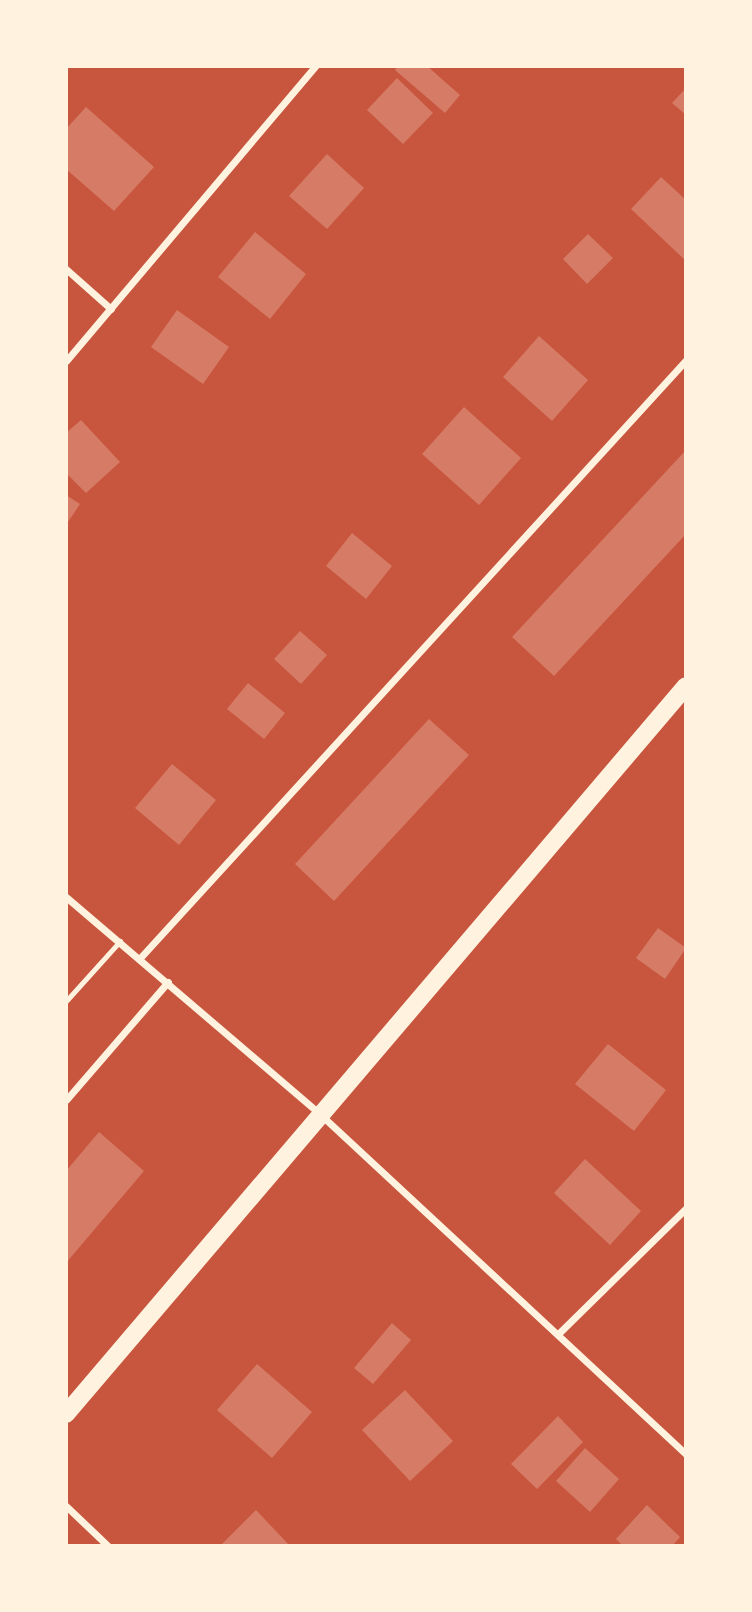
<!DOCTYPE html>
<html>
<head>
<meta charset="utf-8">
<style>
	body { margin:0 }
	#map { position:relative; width:752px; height:1612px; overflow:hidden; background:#c8553d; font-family:Montserrat,sans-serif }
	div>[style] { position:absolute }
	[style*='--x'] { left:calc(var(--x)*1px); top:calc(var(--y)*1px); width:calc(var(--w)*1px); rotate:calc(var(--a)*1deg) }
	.building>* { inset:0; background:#d67c66 }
	.service>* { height:5px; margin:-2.5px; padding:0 2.5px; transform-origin:2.5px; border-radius:2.5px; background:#fff3e0 }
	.minor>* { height:7px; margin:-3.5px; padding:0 3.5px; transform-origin:3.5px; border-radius:3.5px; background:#fff3e0 }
	.primary>* { height:18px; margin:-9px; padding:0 9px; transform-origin:9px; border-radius:9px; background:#fff3e0 }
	span { translate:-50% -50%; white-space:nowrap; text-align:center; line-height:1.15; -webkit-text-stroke:6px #fff3e0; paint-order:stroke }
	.frame { position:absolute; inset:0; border:68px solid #fff3e0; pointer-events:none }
</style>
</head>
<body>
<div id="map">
	<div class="building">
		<i style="clip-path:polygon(398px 66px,427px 66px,460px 95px,445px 113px,395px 70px)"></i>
		<i style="clip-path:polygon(397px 78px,433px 113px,403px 144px,367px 110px)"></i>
		<i style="clip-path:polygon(686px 88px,686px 115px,672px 103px)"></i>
		<i style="clip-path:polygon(86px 107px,154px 167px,114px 211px,66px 169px,66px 129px)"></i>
		<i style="clip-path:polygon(327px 154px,364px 188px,327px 229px,289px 196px)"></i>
		<i style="clip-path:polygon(661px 177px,686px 200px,686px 261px,631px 209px)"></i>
		<i style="clip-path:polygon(255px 232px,306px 274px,270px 319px,218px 277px)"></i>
		<i style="clip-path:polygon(588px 234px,613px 258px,587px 284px,563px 259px)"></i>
		<i style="clip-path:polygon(177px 310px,229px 347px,203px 384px,151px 347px)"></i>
		<i style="clip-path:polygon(539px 336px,588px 380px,552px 421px,503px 377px)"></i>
		<i style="clip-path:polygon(464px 407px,521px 458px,479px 505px,422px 454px)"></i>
		<i style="clip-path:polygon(81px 420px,120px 462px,86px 493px,66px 473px,66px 433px)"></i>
		<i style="clip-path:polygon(686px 450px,686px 534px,554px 676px,512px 637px)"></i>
		<i style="clip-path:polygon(66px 495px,80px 504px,66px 525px)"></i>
		<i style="clip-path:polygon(352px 533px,392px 566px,366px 599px,326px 566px)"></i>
		<i style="clip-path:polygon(300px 631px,327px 655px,301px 684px,274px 659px)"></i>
		<i style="clip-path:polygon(248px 683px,285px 713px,264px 739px,227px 709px)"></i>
		<i style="clip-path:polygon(429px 719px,469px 755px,334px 901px,295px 864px)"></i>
		<i style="clip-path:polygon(172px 764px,216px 800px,179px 845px,135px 808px)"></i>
		<i style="clip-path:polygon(658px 928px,686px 948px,665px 979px,636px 958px)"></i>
		<i style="clip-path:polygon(608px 1044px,666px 1090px,634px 1131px,575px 1084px)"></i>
		<i style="clip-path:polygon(99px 1132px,144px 1171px,66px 1263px,66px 1171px)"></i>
		<i style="clip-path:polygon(585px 1159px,641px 1211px,610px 1245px,554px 1193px)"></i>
		<i style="clip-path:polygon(392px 1323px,411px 1340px,373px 1384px,354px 1368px)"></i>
		<i style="clip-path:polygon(257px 1364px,312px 1412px,272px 1458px,217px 1410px)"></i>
		<i style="clip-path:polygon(405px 1390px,453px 1441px,410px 1481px,362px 1430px)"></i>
		<i style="clip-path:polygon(558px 1416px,583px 1442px,537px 1489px,511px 1464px)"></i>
		<i style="clip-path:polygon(585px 1448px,619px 1479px,590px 1512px,556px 1481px)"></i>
		<i style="clip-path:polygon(647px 1505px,680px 1537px,672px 1546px,623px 1546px,616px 1539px)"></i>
		<i style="clip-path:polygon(256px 1510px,290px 1546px,220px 1546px)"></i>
	</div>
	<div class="service">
		<i style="--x:66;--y:1001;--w:81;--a:-48"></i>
	</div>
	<div class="minor">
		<i style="--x:66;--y:269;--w:60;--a:41.6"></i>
		<i style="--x:66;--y:361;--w:386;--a:-49.8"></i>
		<i style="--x:66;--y:897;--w:335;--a:40.5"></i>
		<i style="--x:321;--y:1115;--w:498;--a:42.9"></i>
		<i style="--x:140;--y:958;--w:810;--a:-47.6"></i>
		<i style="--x:66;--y:1100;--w:156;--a:-49.2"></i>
		<i style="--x:559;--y:1333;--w:178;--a:-44.5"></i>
		<i style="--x:66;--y:1506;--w:58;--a:43.6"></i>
	</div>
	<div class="primary">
		<i style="--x:66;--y:1414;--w:956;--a:-49.58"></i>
	</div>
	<div class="frame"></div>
</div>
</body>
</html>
